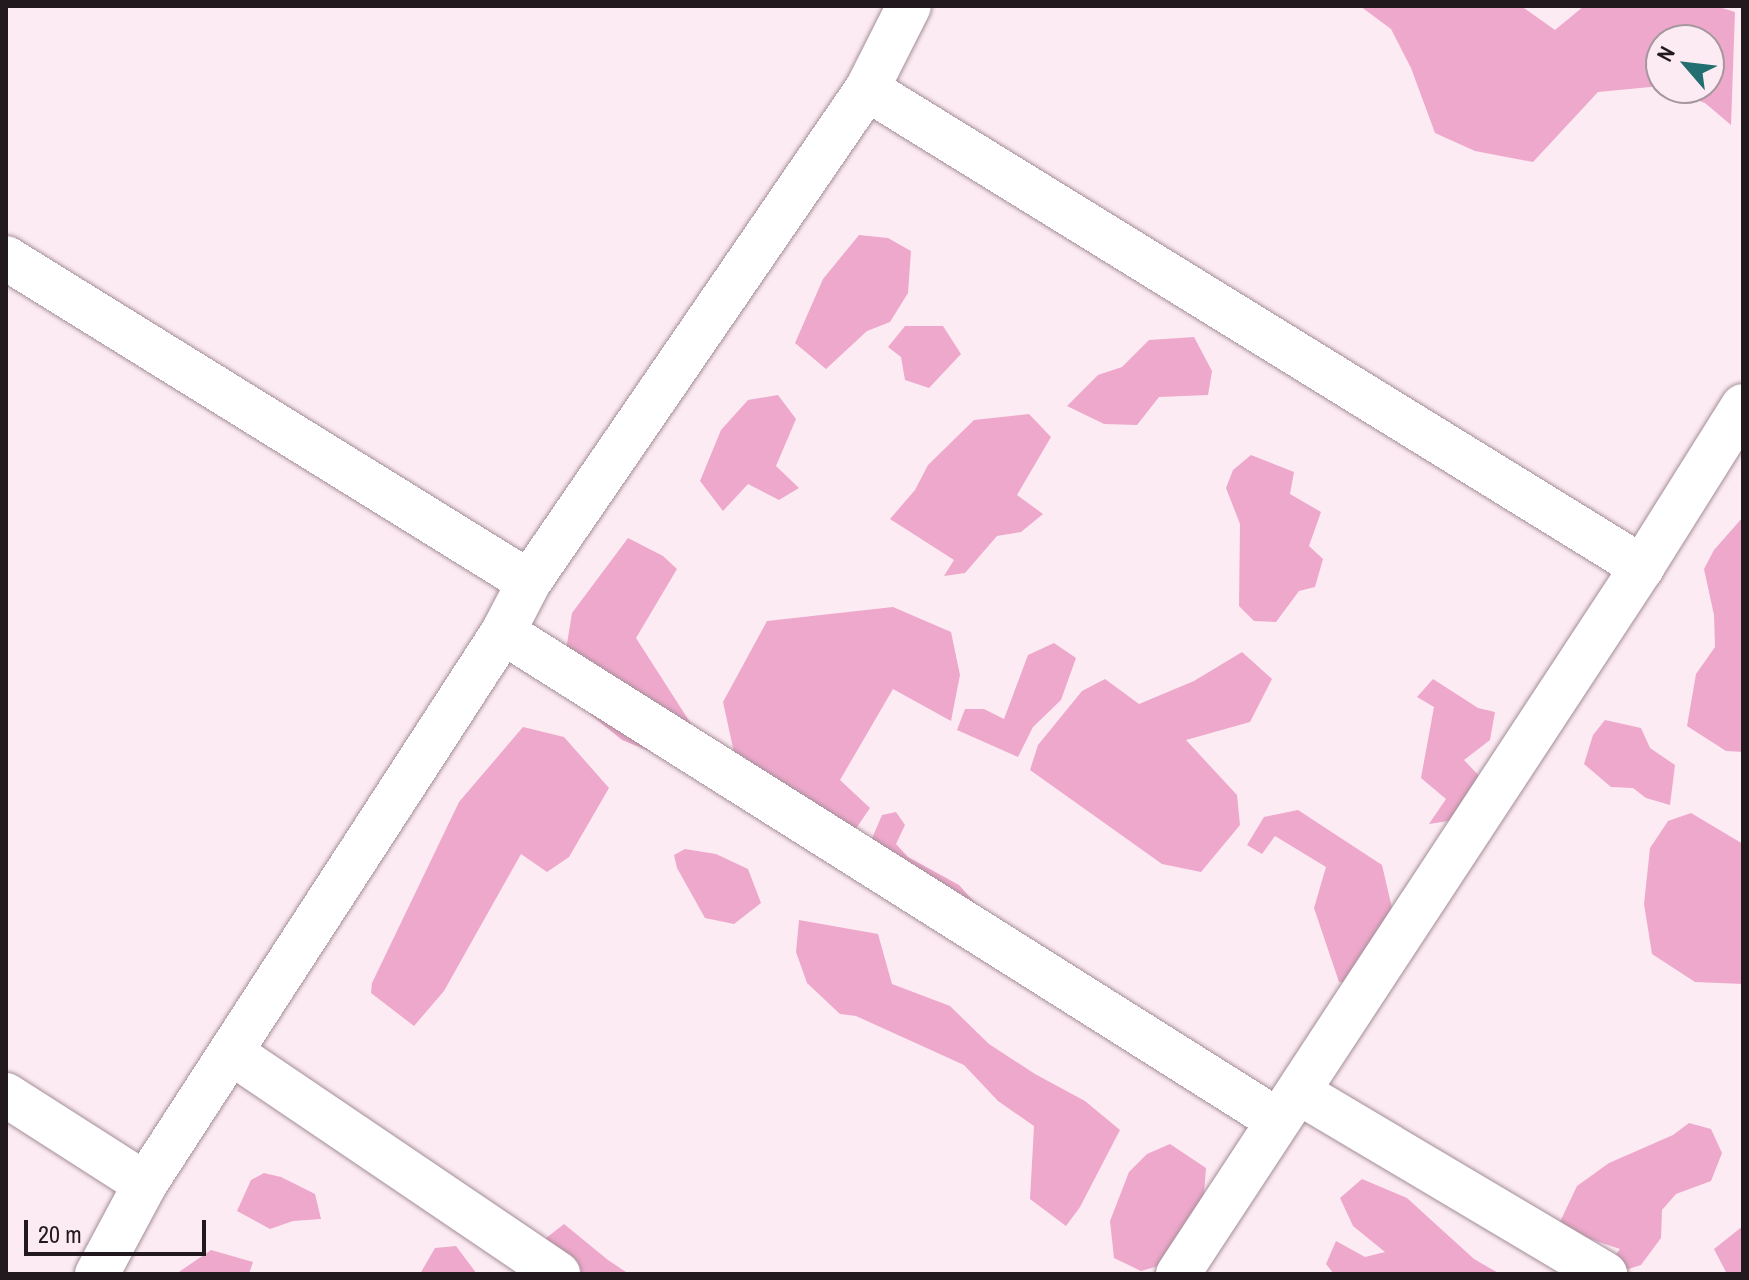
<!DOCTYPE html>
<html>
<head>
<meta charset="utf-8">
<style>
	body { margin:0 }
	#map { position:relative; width:1749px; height:1280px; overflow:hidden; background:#fdebf3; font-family:"Archivo Narrow",sans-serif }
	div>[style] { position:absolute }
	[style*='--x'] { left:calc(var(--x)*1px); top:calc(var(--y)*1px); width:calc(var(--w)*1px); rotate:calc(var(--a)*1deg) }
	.green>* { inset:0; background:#eea8cb }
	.roads { filter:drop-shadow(0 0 2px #a38e98) drop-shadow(0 0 2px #a38e98) }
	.minor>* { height:44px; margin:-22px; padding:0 22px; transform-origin:22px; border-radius:22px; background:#fff }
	span { translate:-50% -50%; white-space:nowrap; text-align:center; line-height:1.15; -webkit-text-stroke:8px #fdebf3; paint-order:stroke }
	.frame { position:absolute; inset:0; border:8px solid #21191d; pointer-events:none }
	.north { position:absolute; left:1645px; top:24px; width:80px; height:80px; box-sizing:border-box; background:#fdebf3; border:2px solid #a5979d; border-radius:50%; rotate:298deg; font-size:22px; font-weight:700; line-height:32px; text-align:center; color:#21191d }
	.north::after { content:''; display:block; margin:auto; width:28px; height:36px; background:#236e70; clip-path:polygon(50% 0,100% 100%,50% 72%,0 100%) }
	.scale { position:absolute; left:24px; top:1220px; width:182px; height:36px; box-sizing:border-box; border:4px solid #21191d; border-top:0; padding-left:10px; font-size:24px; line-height:28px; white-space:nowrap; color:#21191d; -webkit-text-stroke:6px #fdebf3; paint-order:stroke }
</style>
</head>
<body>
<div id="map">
	<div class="green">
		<i style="clip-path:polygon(1360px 6px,1521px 6px,1555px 30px,1584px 6px,1716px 6px,1735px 12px,1731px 125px,1705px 103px,1665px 88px,1709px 88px,1709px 40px,1661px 40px,1661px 86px,1598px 92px,1533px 162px,1475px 151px,1435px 133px,1411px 68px,1391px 29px)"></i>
		<i style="clip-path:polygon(859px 235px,888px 238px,911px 251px,908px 293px,890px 322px,867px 331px,826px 369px,795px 343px,823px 279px)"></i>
		<i style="clip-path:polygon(905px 326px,943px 326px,961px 354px,929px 388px,905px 380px,901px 357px,888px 347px)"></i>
		<i style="clip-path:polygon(1194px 337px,1212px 371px,1208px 395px,1159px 397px,1137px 425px,1104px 424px,1067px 406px,1098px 375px,1122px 367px,1149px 340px)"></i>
		<i style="clip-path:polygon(778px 395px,796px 419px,776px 466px,799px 488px,779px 500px,748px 484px,723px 511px,700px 481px,721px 430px,748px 400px)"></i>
		<i style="clip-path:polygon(1029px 414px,1051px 437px,1017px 495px,1043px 514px,1021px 532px,997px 536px,965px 573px,944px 576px,954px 560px,890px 519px,915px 490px,928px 465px,974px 420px)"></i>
		<i style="clip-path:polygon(1251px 455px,1294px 472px,1290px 494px,1321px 512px,1309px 546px,1323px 559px,1315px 587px,1299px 591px,1276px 622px,1254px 621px,1239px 606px,1240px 524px,1226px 488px,1233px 470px)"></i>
		<i style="clip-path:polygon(1743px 517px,1743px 752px,1726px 751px,1687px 726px,1696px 674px,1715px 647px,1714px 615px,1704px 569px,1714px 550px)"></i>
		<i style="clip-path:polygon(628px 538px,663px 556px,677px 569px,636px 638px,695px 730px,664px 757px,622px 740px,590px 714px,591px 683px,565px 656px,572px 613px)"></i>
		<i style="clip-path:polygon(893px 607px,951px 632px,960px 675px,951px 721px,893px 689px,840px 780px,870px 808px,853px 833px,740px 780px,723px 702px,767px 621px)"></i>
		<i style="clip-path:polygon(1054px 643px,1076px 658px,1061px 700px,1033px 727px,1018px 757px,957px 730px,965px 709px,984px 709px,1004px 719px,1028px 655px)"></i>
		<i style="clip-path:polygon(1242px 652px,1272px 679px,1250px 722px,1186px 740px,1237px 795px,1240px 825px,1201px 872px,1162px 864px,1030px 770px,1038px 745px,1082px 691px,1105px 679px,1139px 704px,1194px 681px)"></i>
		<i style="clip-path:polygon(1433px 679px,1478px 708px,1495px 712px,1490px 740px,1464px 760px,1483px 780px,1455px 820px,1429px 824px,1446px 799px,1421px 778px,1434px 707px,1417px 697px)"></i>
		<i style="clip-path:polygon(1605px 720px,1641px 728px,1650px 748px,1675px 765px,1670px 805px,1646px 798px,1633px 788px,1611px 787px,1584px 764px,1593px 735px)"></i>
		<i style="clip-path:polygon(523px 727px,564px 737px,609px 788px,569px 857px,547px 872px,521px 854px,444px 991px,414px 1026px,371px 993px,372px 983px,459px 802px)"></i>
		<i style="clip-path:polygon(1298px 810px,1382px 865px,1392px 908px,1363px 984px,1339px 982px,1314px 908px,1326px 867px,1275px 836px,1262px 854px,1247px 845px,1264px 817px)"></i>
		<i style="clip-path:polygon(896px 812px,905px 825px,896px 844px,908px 857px,959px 885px,984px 913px,864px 857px,882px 815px)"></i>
		<i style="clip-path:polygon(1691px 813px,1743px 844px,1743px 984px,1695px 982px,1652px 954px,1644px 904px,1650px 848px,1668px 821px)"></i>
		<i style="clip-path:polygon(685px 849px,716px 854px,748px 869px,761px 903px,734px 924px,705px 918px,677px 868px,674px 855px)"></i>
		<i style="clip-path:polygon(799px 920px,878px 934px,892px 984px,950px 1006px,989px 1044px,1035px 1074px,1085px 1101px,1120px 1130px,1080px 1207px,1066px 1226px,1030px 1199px,1034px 1126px,998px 1101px,964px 1065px,856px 1016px,840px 1014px,807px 983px,796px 952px)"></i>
		<i style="clip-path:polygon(1689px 1123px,1711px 1129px,1722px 1153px,1711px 1181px,1676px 1194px,1662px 1210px,1661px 1238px,1641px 1265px,1613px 1274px,1611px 1261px,1620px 1249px,1557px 1228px,1577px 1186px,1609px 1163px,1673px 1135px)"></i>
		<i style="clip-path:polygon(1170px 1144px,1206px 1168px,1203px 1207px,1186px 1258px,1141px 1271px,1114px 1258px,1110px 1221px,1129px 1172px,1147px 1154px)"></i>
		<i style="clip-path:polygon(264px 1173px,281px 1177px,315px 1194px,321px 1219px,293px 1221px,270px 1229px,237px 1211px,251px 1180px)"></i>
		<i style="clip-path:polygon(1362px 1179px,1407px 1198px,1474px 1259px,1500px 1274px,1334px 1274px,1326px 1264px,1336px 1241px,1365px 1257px,1385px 1252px,1353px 1226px,1340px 1198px)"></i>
		<i style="clip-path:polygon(564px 1224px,608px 1260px,629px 1274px,544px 1274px,541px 1242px)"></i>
		<i style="clip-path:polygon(1743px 1226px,1743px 1274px,1727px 1274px,1714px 1249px)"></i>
		<i style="clip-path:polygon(456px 1246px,477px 1274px,420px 1274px,435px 1248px)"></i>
		<i style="clip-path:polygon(211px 1250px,253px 1262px,249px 1274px,176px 1274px)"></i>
	</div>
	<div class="roads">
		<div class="minor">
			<i style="--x:867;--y:89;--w:911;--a:31.67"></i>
			<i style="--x:6;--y:258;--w:615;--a:31.78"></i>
			<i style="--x:503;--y:632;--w:915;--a:32.23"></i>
			<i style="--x:232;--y:1053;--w:394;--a:34.1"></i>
			<i style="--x:1300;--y:1093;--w:355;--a:30.7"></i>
			<i style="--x:6;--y:1095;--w:165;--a:32.6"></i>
			<i style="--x:97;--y:1274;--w:102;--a:-61.9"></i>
			<i style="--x:145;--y:1184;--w:658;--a:-57.03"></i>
			<i style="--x:503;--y:632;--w:56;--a:-62.5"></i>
			<i style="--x:529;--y:582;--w:598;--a:-55.57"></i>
			<i style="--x:867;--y:89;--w:93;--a:-63.2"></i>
			<i style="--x:1178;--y:1274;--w:846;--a:-56.72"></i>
			<i style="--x:1642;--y:567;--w:190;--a:-57.9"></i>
		</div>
	</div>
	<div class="frame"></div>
	<div class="north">N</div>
	<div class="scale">20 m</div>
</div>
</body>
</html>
